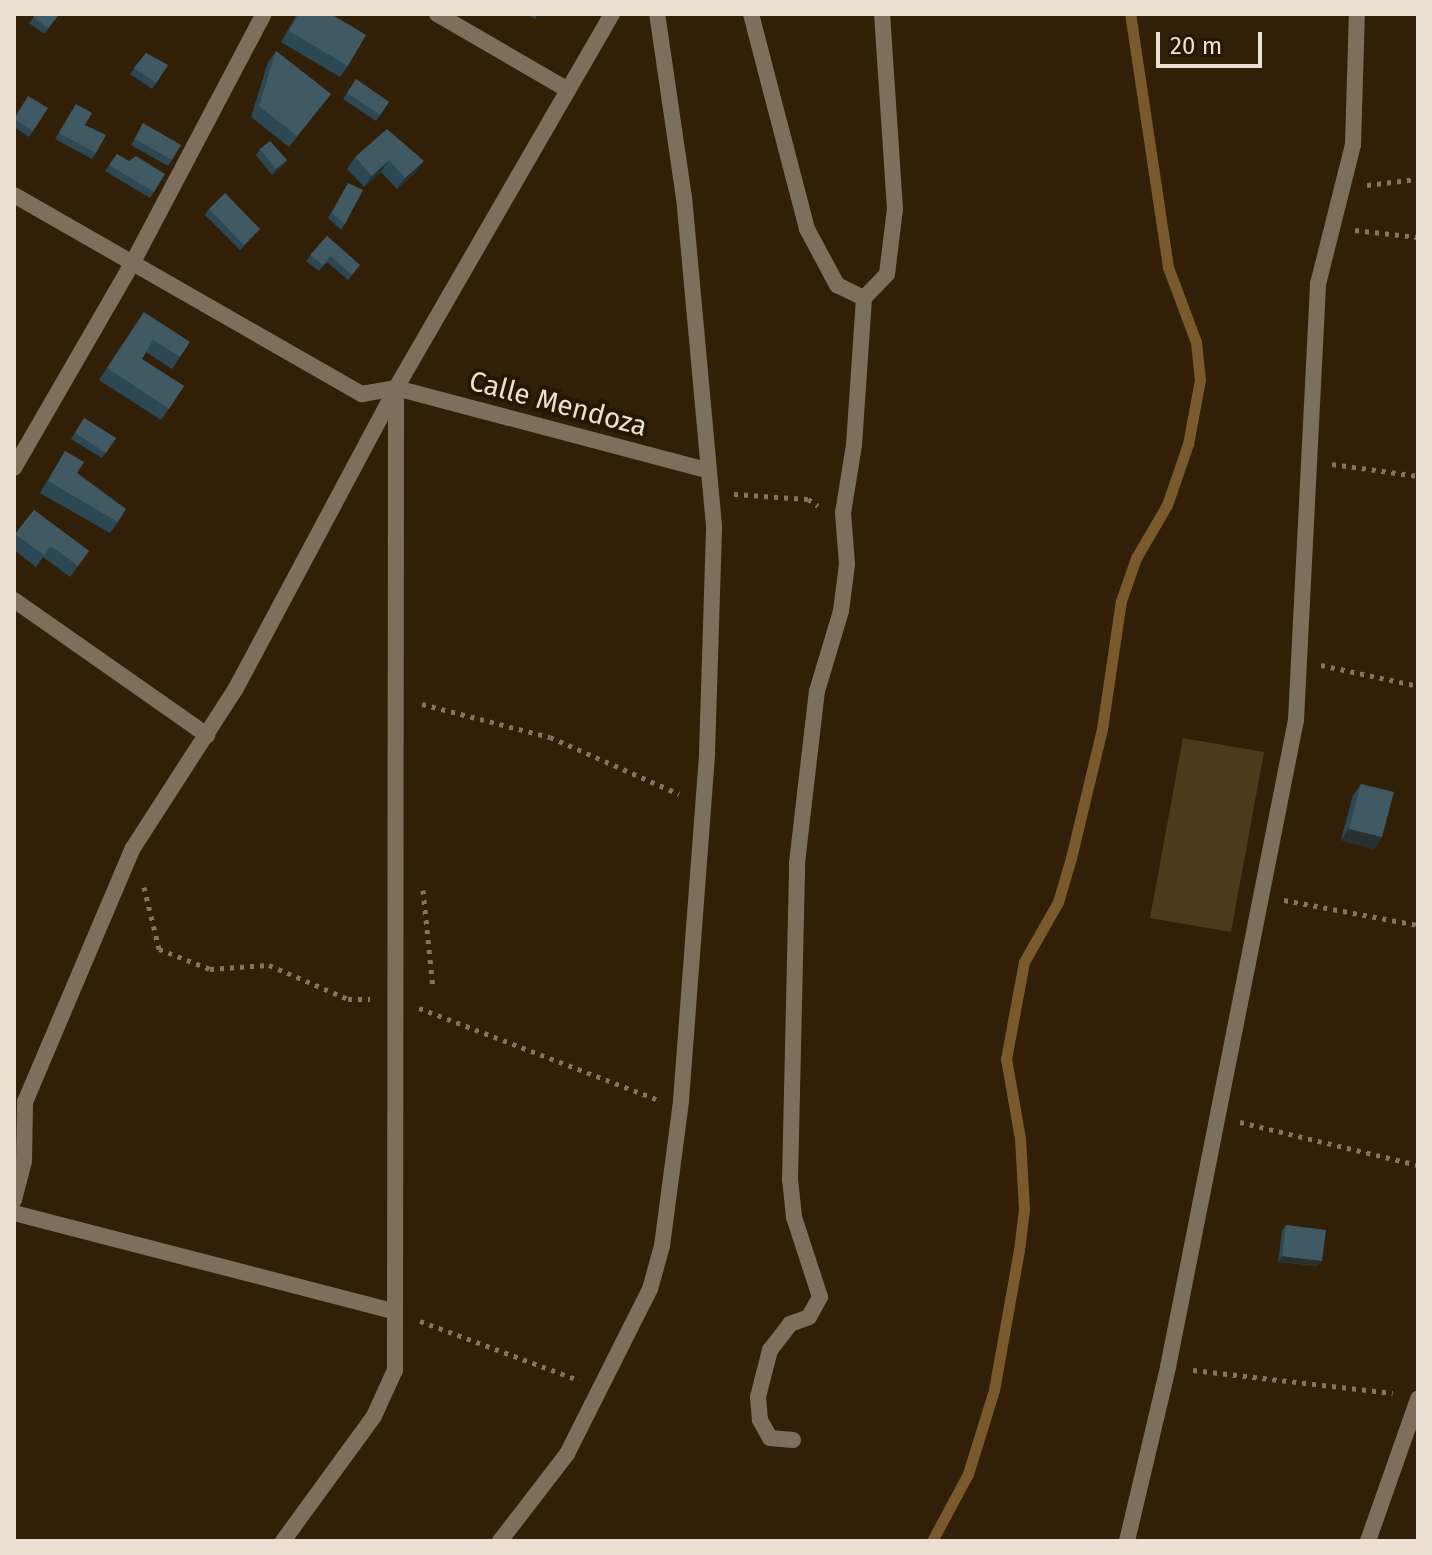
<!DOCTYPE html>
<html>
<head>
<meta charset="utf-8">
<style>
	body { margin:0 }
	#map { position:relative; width:1432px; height:1555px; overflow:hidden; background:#312007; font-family:"Fira Sans",sans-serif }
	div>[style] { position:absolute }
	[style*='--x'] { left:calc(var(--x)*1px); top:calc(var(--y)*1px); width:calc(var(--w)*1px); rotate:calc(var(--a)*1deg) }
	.green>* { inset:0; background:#4d391c }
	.stream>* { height:11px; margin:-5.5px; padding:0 5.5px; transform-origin:5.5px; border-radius:5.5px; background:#7a5a2d }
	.path>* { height:5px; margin-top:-2.5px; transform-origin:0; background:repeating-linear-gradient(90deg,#837561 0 4px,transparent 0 10px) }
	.minor>* { height:16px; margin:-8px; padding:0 8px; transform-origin:8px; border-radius:8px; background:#7e6f5c }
	.tertiary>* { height:16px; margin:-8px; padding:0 8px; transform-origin:8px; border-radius:8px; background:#7e6f5c }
	.wall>* { inset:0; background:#2c4855 }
	.shaded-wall>* { inset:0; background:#263130 }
	.building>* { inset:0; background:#415963 }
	span { translate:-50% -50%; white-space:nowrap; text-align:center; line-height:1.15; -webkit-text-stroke:8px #271701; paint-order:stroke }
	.street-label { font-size:28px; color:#ebe0d2 }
	.frame { position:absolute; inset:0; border:16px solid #ebe0d2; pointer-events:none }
	.scale { position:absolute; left:1156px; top:32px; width:106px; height:36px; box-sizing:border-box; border:4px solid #ebe0d2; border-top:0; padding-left:10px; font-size:24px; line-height:28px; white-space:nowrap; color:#ebe0d2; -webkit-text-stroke:6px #271701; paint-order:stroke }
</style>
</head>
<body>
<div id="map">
	<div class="green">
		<i style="clip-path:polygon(1183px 738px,1264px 752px,1231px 932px,1150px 918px)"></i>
	</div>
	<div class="stream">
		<i style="--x:932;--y:1541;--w:76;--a:-61.8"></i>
		<i style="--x:968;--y:1474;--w:88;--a:-72.8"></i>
		<i style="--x:994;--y:1390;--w:142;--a:-79.9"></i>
		<i style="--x:1019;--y:1250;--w:41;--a:-83"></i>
		<i style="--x:1024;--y:1209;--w:71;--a:-93.2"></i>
		<i style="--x:1020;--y:1138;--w:80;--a:-100"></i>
		<i style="--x:1006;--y:1059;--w:99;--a:-79.5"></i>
		<i style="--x:1024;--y:962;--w:69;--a:-60.5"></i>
		<i style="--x:1058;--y:902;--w:46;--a:-73.5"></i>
		<i style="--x:1071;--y:858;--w:133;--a:-76.5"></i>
		<i style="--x:1102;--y:729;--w:129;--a:-81.6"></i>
		<i style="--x:1121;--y:601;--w:46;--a:-70.8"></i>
		<i style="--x:1136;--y:558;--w:61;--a:-59.7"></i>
		<i style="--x:1167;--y:505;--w:65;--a:-71"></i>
		<i style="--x:1188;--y:444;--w:65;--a:-79.4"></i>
		<i style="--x:1200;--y:380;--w:38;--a:-96"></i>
		<i style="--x:1196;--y:342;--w:80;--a:-110.5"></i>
		<i style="--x:1168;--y:267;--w:256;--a:-98.5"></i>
	</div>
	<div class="path">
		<i style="--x:1367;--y:185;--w:51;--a:-6.7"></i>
		<i style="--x:1355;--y:230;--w:63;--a:6.3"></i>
		<i style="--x:1332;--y:464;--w:87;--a:7.9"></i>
		<i style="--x:734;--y:494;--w:74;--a:3.9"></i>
		<i style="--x:808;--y:499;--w:12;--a:35"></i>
		<i style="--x:1321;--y:665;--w:99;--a:12.2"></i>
		<i style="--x:422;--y:704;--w:132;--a:14.5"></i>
		<i style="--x:550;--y:737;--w:141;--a:23.8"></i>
		<i style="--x:144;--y:887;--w:64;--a:76.4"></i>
		<i style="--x:159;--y:949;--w:55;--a:21.4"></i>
		<i style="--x:210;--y:969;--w:59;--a:-3.9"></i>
		<i style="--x:269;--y:965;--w:86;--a:23.3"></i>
		<i style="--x:348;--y:999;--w:22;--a:0"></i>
		<i style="--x:423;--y:890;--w:99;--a:84.2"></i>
		<i style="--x:1284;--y:900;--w:136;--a:10.6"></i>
		<i style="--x:419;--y:1008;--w:254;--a:21"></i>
		<i style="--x:1240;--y:1122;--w:183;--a:13.6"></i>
		<i style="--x:420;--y:1321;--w:170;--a:20.4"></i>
		<i style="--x:1193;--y:1370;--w:201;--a:6.6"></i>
	</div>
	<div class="minor">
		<i style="--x:437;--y:14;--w:151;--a:30.1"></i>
		<i style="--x:14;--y:195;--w:401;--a:29.8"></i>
		<i style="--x:362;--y:394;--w:35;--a:-10"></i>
		<i style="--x:396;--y:388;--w:321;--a:14.8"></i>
		<i style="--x:14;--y:468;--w:238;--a:-60"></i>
		<i style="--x:133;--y:262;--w:280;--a:-62.2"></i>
		<i style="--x:14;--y:600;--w:236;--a:35"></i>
		<i style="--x:14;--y:1200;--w:40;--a:-75.6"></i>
		<i style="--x:24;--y:1161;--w:59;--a:-89"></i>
		<i style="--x:25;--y:1102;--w:276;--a:-67"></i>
		<i style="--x:133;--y:848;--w:188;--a:-57.2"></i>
		<i style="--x:235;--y:690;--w:342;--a:-61.9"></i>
		<i style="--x:396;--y:388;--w:432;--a:-60"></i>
		<i style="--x:14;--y:1213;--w:391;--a:14.5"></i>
		<i style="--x:793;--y:1440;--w:23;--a:-175"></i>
		<i style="--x:770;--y:1438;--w:21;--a:-119"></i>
		<i style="--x:760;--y:1420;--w:23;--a:-95"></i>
		<i style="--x:758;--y:1397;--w:49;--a:-75.7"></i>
		<i style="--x:770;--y:1350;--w:33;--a:-52"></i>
		<i style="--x:790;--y:1324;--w:20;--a:-20"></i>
		<i style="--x:809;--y:1317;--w:23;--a:-61"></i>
		<i style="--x:820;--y:1297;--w:84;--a:-108"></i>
		<i style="--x:794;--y:1217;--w:37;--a:-96"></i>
		<i style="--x:790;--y:1180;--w:317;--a:-88.7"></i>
		<i style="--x:797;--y:863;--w:173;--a:-83.4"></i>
		<i style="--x:817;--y:691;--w:84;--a:-73.3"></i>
		<i style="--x:841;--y:611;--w:47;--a:-82.7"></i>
		<i style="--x:847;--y:564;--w:51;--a:-94.5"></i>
		<i style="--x:843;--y:513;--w:69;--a:-80.8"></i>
		<i style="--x:854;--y:445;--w:147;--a:-86.1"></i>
		<i style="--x:283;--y:1541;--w:155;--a:-53.9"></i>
		<i style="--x:374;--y:1416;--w:51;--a:-65.5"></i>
		<i style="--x:395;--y:1370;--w:977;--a:-89.94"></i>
		<i style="--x:1127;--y:1541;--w:179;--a:-76.7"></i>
		<i style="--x:1168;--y:1367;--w:660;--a:-78.81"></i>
		<i style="--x:1296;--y:720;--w:437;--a:-87.1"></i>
		<i style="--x:1318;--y:284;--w:143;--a:-75.9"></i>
		<i style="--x:1353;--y:145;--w:131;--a:-88.3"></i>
		<i style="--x:1368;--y:1541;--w:151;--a:-70.6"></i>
	</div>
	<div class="tertiary">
		<i style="--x:751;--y:14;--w:222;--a:75.4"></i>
		<i style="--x:807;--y:229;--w:64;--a:61.8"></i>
		<i style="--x:837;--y:285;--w:30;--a:26"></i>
		<i style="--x:864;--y:298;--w:33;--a:-46"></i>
		<i style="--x:887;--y:274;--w:65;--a:-83"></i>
		<i style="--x:895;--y:209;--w:195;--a:-93.8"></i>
		<i style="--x:500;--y:1541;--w:110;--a:-52.4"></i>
		<i style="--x:567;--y:1454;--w:185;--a:-63.3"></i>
		<i style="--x:650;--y:1289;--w:45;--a:-74.4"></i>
		<i style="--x:662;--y:1246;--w:146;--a:-82.5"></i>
		<i style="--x:681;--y:1101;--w:349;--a:-85.7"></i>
		<i style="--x:707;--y:753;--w:227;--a:-88.2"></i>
		<i style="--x:714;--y:526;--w:329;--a:-95.2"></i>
		<i style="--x:684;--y:198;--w:186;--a:-98.3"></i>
	</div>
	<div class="wall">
		<i style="clip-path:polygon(36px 14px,58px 16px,44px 34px,29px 23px)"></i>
		<i style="clip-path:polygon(297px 14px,331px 14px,348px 66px,340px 77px,281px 42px)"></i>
		<i style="clip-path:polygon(527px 14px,538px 14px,535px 19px)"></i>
		<i style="clip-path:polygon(276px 51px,331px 94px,289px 147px,251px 117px,268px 62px)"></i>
		<i style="clip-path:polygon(146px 53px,168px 65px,152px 89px,130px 74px)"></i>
		<i style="clip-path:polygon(356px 79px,389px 102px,376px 121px,343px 99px)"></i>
		<i style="clip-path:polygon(76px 104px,85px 125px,96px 153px,92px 159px,55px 139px)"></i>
		<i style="clip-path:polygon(48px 108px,29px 137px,14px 127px,14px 118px)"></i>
		<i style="clip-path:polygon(143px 123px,172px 160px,168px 166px,131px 145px)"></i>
		<i style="clip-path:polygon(260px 149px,287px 160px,283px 166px,272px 175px,256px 155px)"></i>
		<i style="clip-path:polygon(117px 154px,129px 161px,165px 174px,150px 198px,105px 171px)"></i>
		<i style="clip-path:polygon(355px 157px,424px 161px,416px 172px,397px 189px,381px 172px,364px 187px,347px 169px)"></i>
		<i style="clip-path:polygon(348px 183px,345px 224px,341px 230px,328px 218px)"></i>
		<i style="clip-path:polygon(209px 209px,260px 229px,240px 250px,205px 215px)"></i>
		<i style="clip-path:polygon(327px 236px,360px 265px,348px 280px,327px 262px,319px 271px,306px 261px)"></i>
		<i style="clip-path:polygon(144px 312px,180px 357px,172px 369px,146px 352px,142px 359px,184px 386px,161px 420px,99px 380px)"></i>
		<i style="clip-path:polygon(84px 418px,116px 438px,102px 458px,71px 439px)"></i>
		<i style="clip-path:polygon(65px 451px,77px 473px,118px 522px,110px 533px,40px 493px)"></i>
		<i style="clip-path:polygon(34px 510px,89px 551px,70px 577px,43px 557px,36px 567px,14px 550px,14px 536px)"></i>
		<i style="clip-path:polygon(1361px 784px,1382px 837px,1374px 849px,1341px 840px,1353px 795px)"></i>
		<i style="clip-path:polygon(1286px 1225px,1318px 1266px,1278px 1262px,1282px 1231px)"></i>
	</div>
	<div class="shaded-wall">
		<i style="clip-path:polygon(287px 160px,283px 166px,272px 175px,276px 169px)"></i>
		<i style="clip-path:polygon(389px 160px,381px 172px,364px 187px,372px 176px)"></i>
		<i style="clip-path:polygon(424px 161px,416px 172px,397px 189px,405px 178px)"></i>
		<i style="clip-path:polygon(1349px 829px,1382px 837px,1374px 849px,1341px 840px)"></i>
		<i style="clip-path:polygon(1282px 1256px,1322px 1261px,1318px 1266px,1278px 1262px)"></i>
	</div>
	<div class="building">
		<i style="clip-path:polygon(36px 14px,55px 14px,58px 16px,48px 28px,33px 17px)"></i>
		<i style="clip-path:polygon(299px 14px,331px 14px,366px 35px,348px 66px,289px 31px)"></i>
		<i style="clip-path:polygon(276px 51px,331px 94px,297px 136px,259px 106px)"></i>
		<i style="clip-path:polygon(146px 53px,168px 65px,156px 83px,134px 68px)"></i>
		<i style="clip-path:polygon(356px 79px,389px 102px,380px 115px,347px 93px)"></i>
		<i style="clip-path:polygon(28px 96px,48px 108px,33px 131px,14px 119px)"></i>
		<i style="clip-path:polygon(76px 104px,92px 113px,85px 125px,106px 135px,96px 153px,59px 133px)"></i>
		<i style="clip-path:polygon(143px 123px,181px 145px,172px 160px,135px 139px)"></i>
		<i style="clip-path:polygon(387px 129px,424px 161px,405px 178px,389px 160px,372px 176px,355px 157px)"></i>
		<i style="clip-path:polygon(270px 141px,287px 160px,276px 169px,260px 149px)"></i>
		<i style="clip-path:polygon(117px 154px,129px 161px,136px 156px,165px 174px,154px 192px,109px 165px)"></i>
		<i style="clip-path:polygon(348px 183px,363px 190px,345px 224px,332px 213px)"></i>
		<i style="clip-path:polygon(225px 193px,260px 229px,244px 245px,209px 209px)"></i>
		<i style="clip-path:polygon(327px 236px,360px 265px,352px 275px,331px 256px,323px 265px,310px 255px)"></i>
		<i style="clip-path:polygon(144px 312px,190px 342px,180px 357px,153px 340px,142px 359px,184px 386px,169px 409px,107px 368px)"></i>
		<i style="clip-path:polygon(84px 418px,116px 438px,106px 453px,75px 433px)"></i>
		<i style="clip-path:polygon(65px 451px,84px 462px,77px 473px,126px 509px,118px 522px,48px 481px)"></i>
		<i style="clip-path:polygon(34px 510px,89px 551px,78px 566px,51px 546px,44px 555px,15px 534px)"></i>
		<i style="clip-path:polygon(1361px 784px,1394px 792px,1382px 837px,1349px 829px)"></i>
		<i style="clip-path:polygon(1286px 1225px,1326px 1230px,1322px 1261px,1282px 1256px)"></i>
	</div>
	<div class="street-label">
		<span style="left:558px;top:404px;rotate:15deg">Calle Mendoza</span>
	</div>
	<div class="frame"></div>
	<div class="scale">20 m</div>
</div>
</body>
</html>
